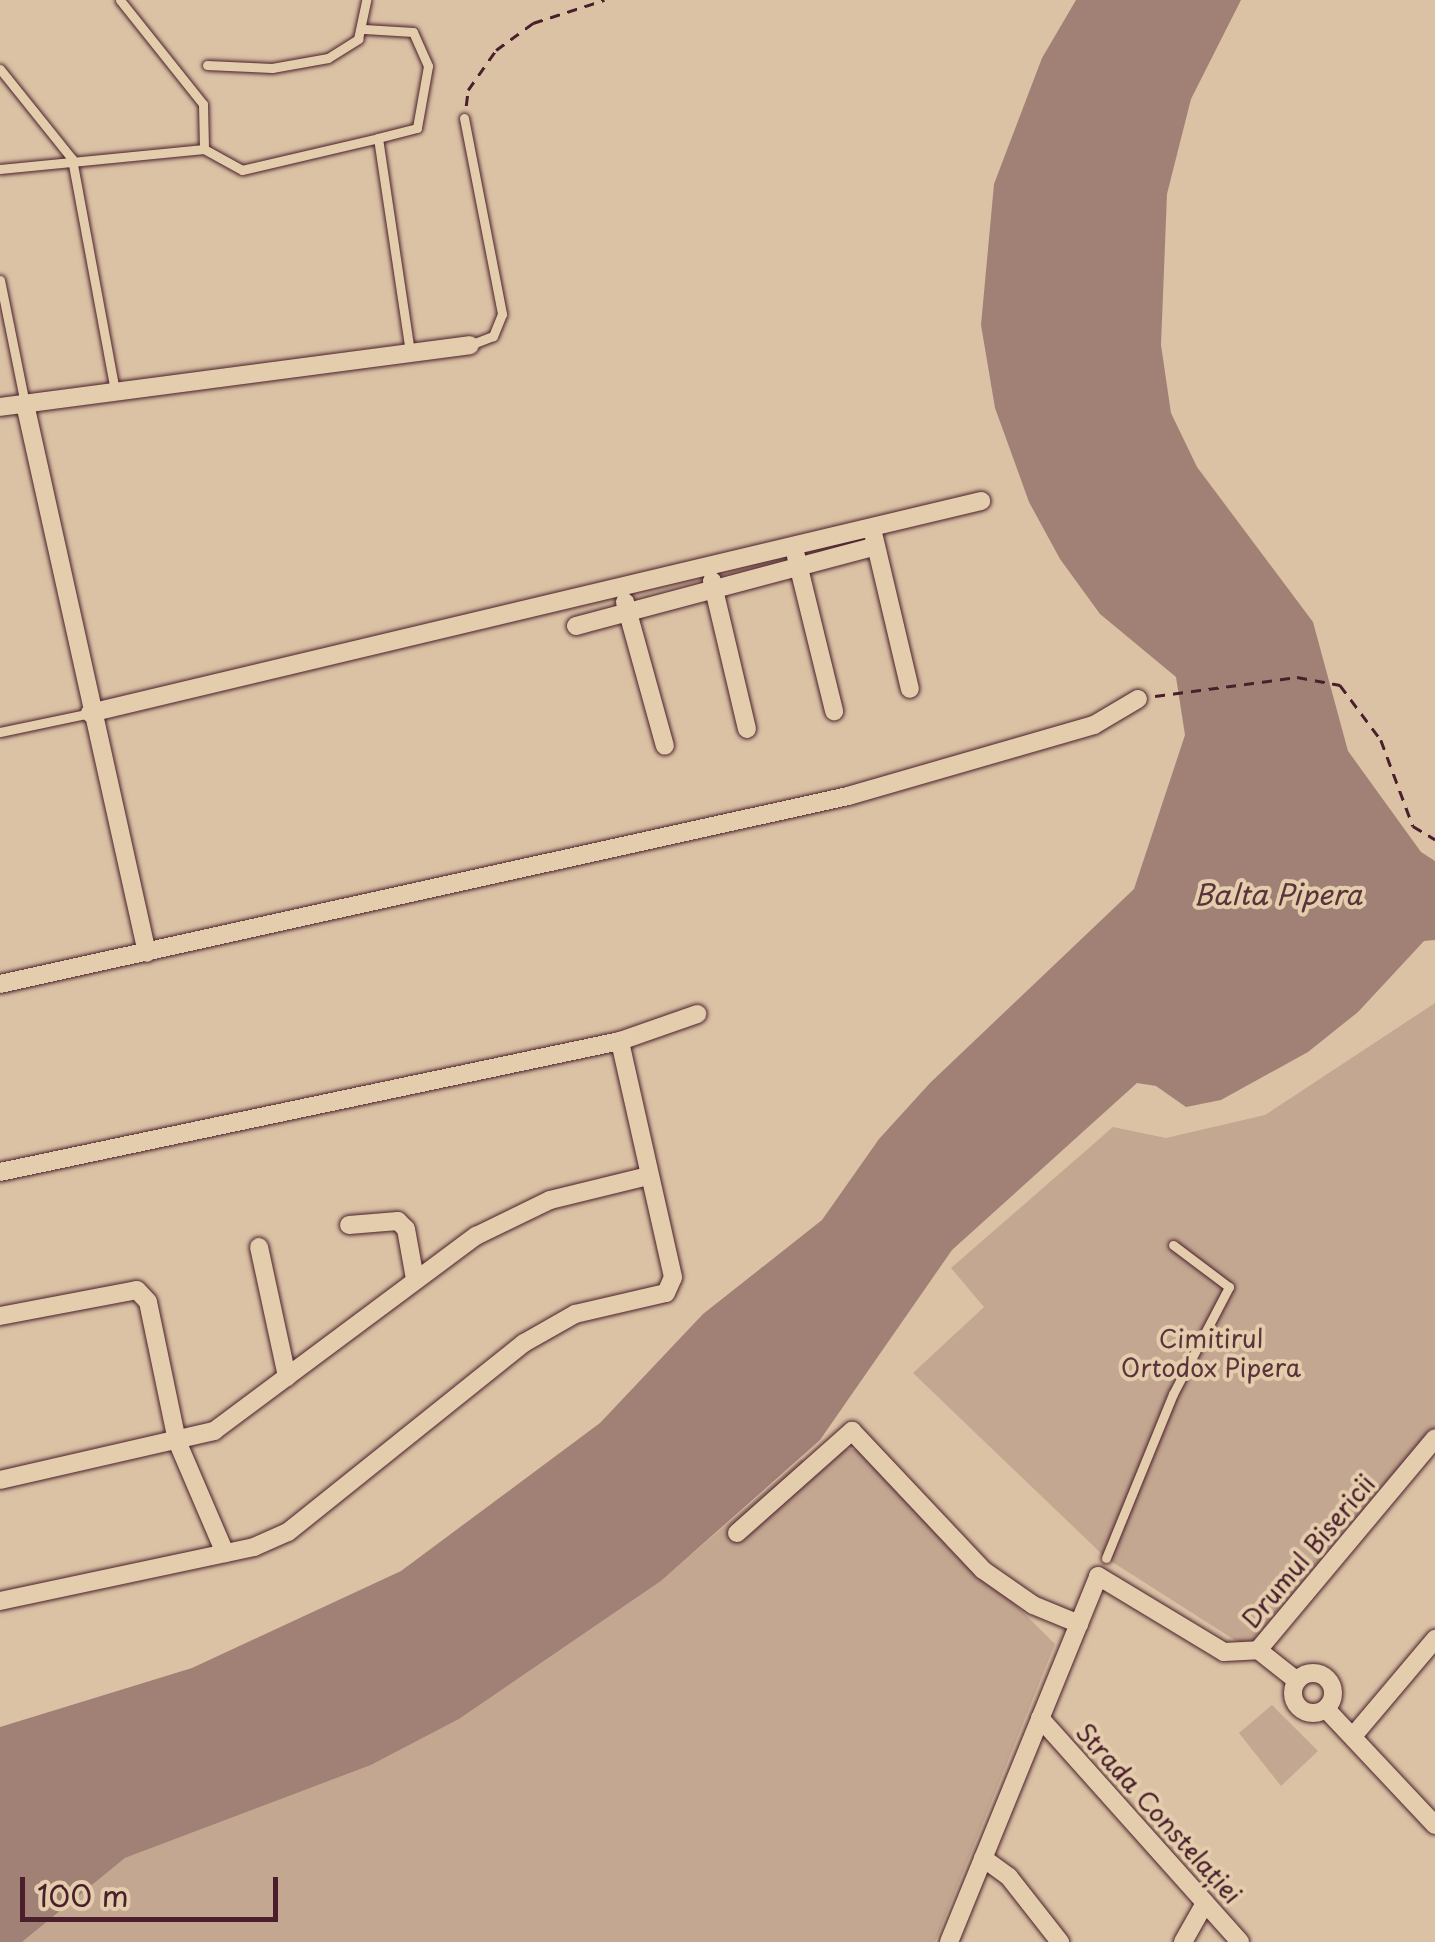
<!DOCTYPE html>
<html>
<head>
<meta charset="utf-8">
<style>
	body { margin:0 }
	#map { position:relative; width:1435px; height:1942px; overflow:hidden; background:#dbc2a5; font-family:"Playpen Sans",sans-serif }
	div>[style] { position:absolute }
	[style*='--x'] { left:calc(var(--x)*1px); top:calc(var(--y)*1px); width:calc(var(--w)*1px); rotate:calc(var(--a)*1deg) }
	.green>* { inset:0; background:#c3a791 }
	.water>* { inset:0; background:#a18175 }
	.path>* { height:2.5px; margin-top:-1.25px; transform-origin:0; background:repeating-linear-gradient(90deg,#4a1f2b 0 10px,transparent 0 18px) }
	.roads { filter:drop-shadow(0 0 2px #4a1f2b) drop-shadow(0 0 2px #4a1f2b) }
	.service>* { height:9px; margin:-4.5px; padding:0 4.5px; transform-origin:4.5px; border-radius:4.5px; background:#e4cdad }
	.minor>* { height:18px; margin:-9px; padding:0 9px; transform-origin:9px; border-radius:9px; background:#e4cdad }
	.minor>.ring { margin:-9px; padding:0; box-sizing:content-box; background:none; border:18px solid #e4cdad; border-radius:50% }
	span { translate:-50% -50%; white-space:nowrap; text-align:center; line-height:1.15; -webkit-text-stroke:8px #e4cdad; paint-order:stroke }
	.park-label { font-size:25px; color:#5c333a }
	.street-label { font-size:25px; color:#4a1f2b }
	.water-label { font-size:28px; color:#5b333a; font-style:italic }
	.scale { position:absolute; left:20px; top:1877px; width:258px; height:45px; box-sizing:border-box; border:5px solid #4a1f2b; border-top:0; padding-left:12px; font-size:30px; line-height:35px; white-space:nowrap; color:#4a1f2b; -webkit-text-stroke:8px #e4cdad; paint-order:stroke }
</style>
</head>
<body>
<div id="map">
	<div class="green">
		<i style="clip-path:polygon(1435px 1003px,1435px 1428px,1252px 1651px,1106px 1558px,913px 1373px,984px 1307px,951px 1268px,1113px 1127px,1166px 1138px,1265px 1115px)"></i>
		<i style="clip-path:polygon(837px 1447px,861px 1451px,1055px 1644px,935px 1942px,22px 1942px,125px 1858px,371px 1765px,459px 1719px,661px 1581px,801px 1459px,819px 1471px)"></i>
		<i style="clip-path:polygon(1272px 1705px,1318px 1751px,1281px 1786px,1239px 1733px)"></i>
	</div>
	<div class="water">
		<i style="clip-path:polygon(1076px 0,1241px 0,1191px 99px,1167px 194px,1161px 345px,1171px 413px,1197px 467px,1313px 622px,1348px 751px,1421px 852px,1435px 861px,1435px 940px,1424px 941px,1358px 1012px,1308px 1052px,1221px 1100px,1186px 1107px,1156px 1086px,1137px 1083px,952px 1250px,820px 1440px,661px 1581px,459px 1719px,371px 1765px,125px 1858px,22px 1942px,0 1942px,0 1727px,192px 1668px,401px 1571px,600px 1423px,703px 1314px,822px 1220px,879px 1139px,930px 1083px,1134px 889px,1185px 735px,1176px 677px,1100px 614px,1060px 559px,1029px 502px,995px 408px,981px 325px,994px 184px,1042px 58px)"></i>
	</div>
	<div class="path">
		<i style="--x:466;--y:106;--w:16;--a:-83"></i>
		<i style="--x:468;--y:90;--w:49;--a:-55"></i>
		<i style="--x:496;--y:50;--w:46;--a:-36.1"></i>
		<i style="--x:533;--y:23;--w:75;--a:-17.9"></i>
		<i style="--x:1155;--y:696;--w:143;--a:-7.6"></i>
		<i style="--x:1297;--y:677;--w:44;--a:10.5"></i>
		<i style="--x:1340;--y:685;--w:69;--a:53.3"></i>
		<i style="--x:1381;--y:740;--w:92;--a:69.6"></i>
		<i style="--x:1413;--y:826;--w:26;--a:31"></i>
	</div>
	<div class="roads">
		<div class="service">
			<i style="--x:120;--y:0;--w:133;--a:51.4"></i>
			<i style="--x:203;--y:104;--w:45;--a:88.7"></i>
			<i style="--x:364;--y:29;--w:49;--a:3.5"></i>
			<i style="--x:413;--y:32;--w:37;--a:66"></i>
			<i style="--x:428;--y:66;--w:63;--a:100.1"></i>
			<i style="--x:417;--y:128;--w:40;--a:165.6"></i>
			<i style="--x:207;--y:65;--w:65;--a:2.6"></i>
			<i style="--x:272;--y:68;--w:57;--a:-10.1"></i>
			<i style="--x:328;--y:58;--w:36;--a:-32"></i>
			<i style="--x:358;--y:39;--w:40;--a:-78"></i>
			<i style="--x:0;--y:69;--w:115;--a:51.3"></i>
			<i style="--x:72;--y:159;--w:236;--a:79.5"></i>
			<i style="--x:464;--y:118;--w:200;--a:79"></i>
			<i style="--x:502;--y:314;--w:24;--a:112"></i>
			<i style="--x:493;--y:336;--w:25;--a:159"></i>
			<i style="--x:0;--y:169;--w:205;--a:-5.6"></i>
			<i style="--x:204;--y:149;--w:43;--a:28.9"></i>
			<i style="--x:242;--y:170;--w:140;--a:-13.2"></i>
			<i style="--x:378;--y:138;--w:216;--a:81.5"></i>
			<i style="--x:0;--y:280;--w:126;--a:78.6"></i>
			<i style="--x:0;--y:732;--w:92;--a:-11.9"></i>
			<i style="--x:1106;--y:1558;--w:177;--a:-67.8"></i>
			<i style="--x:1173;--y:1394;--w:121;--a:-62.4"></i>
			<i style="--x:1229;--y:1287;--w:70;--a:-143.1"></i>
		</div>
		<div class="minor">
			<i style="--x:25;--y:404;--w:562;--a:77.47"></i>
			<i style="--x:0;--y:407;--w:474;--a:-7.5"></i>
			<i style="--x:874;--y:537;--w:156;--a:76.7"></i>
			<i style="--x:796;--y:556;--w:160;--a:76.2"></i>
			<i style="--x:712;--y:581;--w:152;--a:76.7"></i>
			<i style="--x:625;--y:602;--w:149;--a:74.5"></i>
			<i style="--x:576;--y:626;--w:310;--a:-14.9"></i>
			<i style="--x:90;--y:713;--w:916;--a:-13.38"></i>
			<i style="--x:0;--y:984;--w:869;--a:-12.5"></i>
			<i style="--x:848;--y:796;--w:256;--a:-16.1"></i>
			<i style="--x:1094;--y:725;--w:51;--a:-30.6"></i>
			<i style="--x:0;--y:1172;--w:634;--a:-11.93"></i>
			<i style="--x:620;--y:1041;--w:82;--a:-19.3"></i>
			<i style="--x:349;--y:1225;--w:49;--a:-4.7"></i>
			<i style="--x:398;--y:1221;--w:11;--a:45"></i>
			<i style="--x:406;--y:1229;--w:51;--a:79.8"></i>
			<i style="--x:259;--y:1247;--w:133;--a:77.8"></i>
			<i style="--x:0;--y:1316;--w:139;--a:-10.7"></i>
			<i style="--x:137;--y:1290;--w:16;--a:47"></i>
			<i style="--x:148;--y:1302;--w:142;--a:78.2"></i>
			<i style="--x:177;--y:1441;--w:122;--a:66.8"></i>
			<i style="--x:0;--y:1480;--w:220;--a:-12.9"></i>
			<i style="--x:214;--y:1431;--w:327;--a:-36.7"></i>
			<i style="--x:476;--y:1236;--w:82;--a:-25.9"></i>
			<i style="--x:550;--y:1200;--w:101;--a:-13.8"></i>
			<i style="--x:737;--y:1533;--w:154;--a:-41.6"></i>
			<i style="--x:852;--y:1431;--w:191;--a:46.7"></i>
			<i style="--x:983;--y:1570;--w:61;--a:35"></i>
			<i style="--x:1033;--y:1605;--w:50;--a:22.4"></i>
			<i style="--x:0;--y:1601;--w:260;--a:-12"></i>
			<i style="--x:254;--y:1547;--w:37;--a:-24"></i>
			<i style="--x:288;--y:1532;--w:302;--a:-38.7"></i>
			<i style="--x:524;--y:1343;--w:59;--a:-29.6"></i>
			<i style="--x:575;--y:1314;--w:93;--a:-13"></i>
			<i style="--x:666;--y:1293;--w:17;--a:-66"></i>
			<i style="--x:673;--y:1277;--w:242;--a:-102.7"></i>
			<i style="--x:1258;--y:1650;--w:48;--a:38.3"></i>
			<i class="ring" style="left:1293px;top:1673px;width:22px;height:22px"></i>
			<i style="--x:1326;--y:1709;--w:159;--a:46.8"></i>
			<i style="--x:1040;--y:1718;--w:300;--a:48.2"></i>
			<i style="--x:1354;--y:1735;--w:126;--a:-49.8"></i>
			<i style="--x:983;--y:1858;--w:32;--a:36"></i>
			<i style="--x:1009;--y:1877;--w:83;--a:51.9"></i>
			<i style="--x:949;--y:1942;--w:395;--a:-67.8"></i>
			<i style="--x:1098;--y:1576;--w:147;--a:31.1"></i>
			<i style="--x:1224;--y:1652;--w:34;--a:-3"></i>
			<i style="--x:1258;--y:1650;--w:276;--a:-50.1"></i>
			<i style="--x:1183;--y:1942;--w:45;--a:-60.6"></i>
		</div>
	</div>
	<div class="park-label">
		<span style="left:1211px;top:1353px">Cimitirul<br>Ortodox Pipera</span>
	</div>
	<div class="street-label">
		<span style="left:1308px;top:1551px;rotate:-50deg">Drumul Bisericii</span>
		<span style="left:1159px;top:1813px;rotate:48deg">Strada Constelației</span>
	</div>
	<div class="water-label">
		<span style="left:1278px;top:894px">Balta Pipera</span>
	</div>
	<div class="scale">100 m</div>
</div>
</body>
</html>
